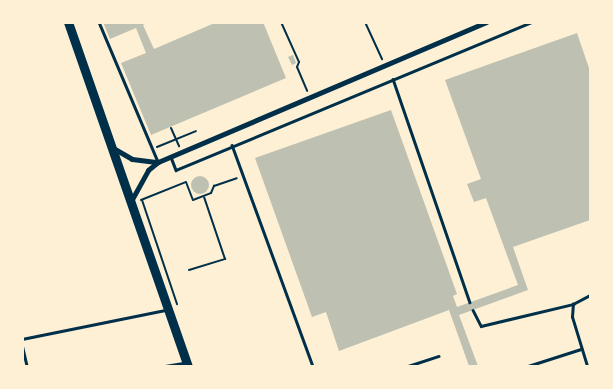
<!DOCTYPE html>
<html>
<head>
<meta charset="utf-8">
<style>
	body { margin:0 }
	#map { position:relative; width:613px; height:389px; overflow:hidden; background:#fdf0d5; font-family:"DM Sans",sans-serif }
	div>[style] { position:absolute }
	[style*='--x'] { left:calc(var(--x)*1px); top:calc(var(--y)*1px); width:calc(var(--w)*1px); rotate:calc(var(--a)*1deg) }
	.building>* { inset:0; background:#bec0b2 }
	.round { border-radius:50% }
	.path>* { height:2px; margin:-1px; padding:0 1px; transform-origin:1px; border-radius:1px; background:#003049 }
	.service>* { height:2.5px; margin:-1.25px; padding:0 1.25px; transform-origin:1.25px; border-radius:1.25px; background:#003049 }
	.minor>* { height:5px; margin:-2.5px; padding:0 2.5px; transform-origin:2.5px; border-radius:2.5px; background:#003049 }
	.primary>* { height:9px; margin:-4.5px; padding:0 4.5px; transform-origin:4.5px; border-radius:4.5px; background:#003049 }
	span { translate:-50% -50%; white-space:nowrap; text-align:center; line-height:1.15; -webkit-text-stroke:5px #fdf0d5; paint-order:stroke }
	.frame { position:absolute; inset:0; border:24px solid #fdf0d5; pointer-events:none }
</style>
</head>
<body>
<div id="map">
	<div class="building">
		<i style="clip-path:polygon(103px 22px,149px 22px,143px 25px,154px 49px,217px 22px,263px 22px,286px 78px,151px 135px,121px 63px,146px 53px,136px 28px,110px 39px)"></i>
		<i style="clip-path:polygon(577px 33px,590px 71px,590px 220px,513px 247px,528px 290px,459px 315px,478px 366px,469px 366px,449px 310px,339px 351px,326px 312px,312px 317px,255px 158px,391px 110px,457px 294px,453px 296px,457px 307px,518px 285px,486px 198px,474px 202px,467px 184px,481px 179px,445px 80px)"></i>
		<i style="clip-path:polygon(293px 55px,296px 63px,292px 65px,288px 57px)"></i>
		<i class="round" style="left:191px;top:176px;width:18px;height:18px"></i>
	</div>
	<div class="path">
		<i style="--x:281;--y:22;--w:44;--a:65.8"></i>
		<i style="--x:299;--y:62;--w:5;--a:112"></i>
		<i style="--x:297;--y:67;--w:26;--a:67"></i>
		<i style="--x:365;--y:22;--w:41;--a:65.3"></i>
		<i style="--x:171;--y:128;--w:20;--a:66"></i>
		<i style="--x:157;--y:147;--w:42;--a:-22.3"></i>
		<i style="--x:141;--y:200;--w:48;--a:-21.8"></i>
		<i style="--x:186;--y:182;--w:19;--a:69"></i>
		<i style="--x:193;--y:200;--w:19;--a:-21"></i>
		<i style="--x:211;--y:193;--w:8;--a:-67"></i>
		<i style="--x:214;--y:186;--w:24;--a:-19"></i>
		<i style="--x:142;--y:200;--w:110;--a:71.4"></i>
		<i style="--x:189;--y:270;--w:38;--a:-17"></i>
		<i style="--x:225;--y:259;--w:65;--a:-108.7"></i>
	</div>
	<div class="service">
		<i style="--x:99;--y:22;--w:152;--a:67.1"></i>
		<i style="--x:393;--y:79;--w:236;--a:71"></i>
		<i style="--x:232;--y:145;--w:235;--a:69.9"></i>
		<i style="--x:171;--y:157;--w:14;--a:69"></i>
		<i style="--x:176;--y:170;--w:385;--a:-22.6"></i>
		<i style="--x:473;--y:310;--w:18;--a:63"></i>
		<i style="--x:481;--y:326;--w:95;--a:-13.4"></i>
		<i style="--x:22;--y:339;--w:147;--a:-11.4"></i>
		<i style="--x:22;--y:344;--w:23;--a:77"></i>
		<i style="--x:165;--y:366;--w:18;--a:-9"></i>
		<i style="--x:408;--y:366;--w:32;--a:-18"></i>
		<i style="--x:528;--y:366;--w:56;--a:-17.8"></i>
		<i style="--x:587;--y:366;--w:51;--a:-107"></i>
		<i style="--x:572;--y:317;--w:13;--a:-86"></i>
		<i style="--x:573;--y:304;--w:19;--a:-28"></i>
	</div>
	<div class="minor">
		<i style="--x:113;--y:148;--w:22;--a:30"></i>
		<i style="--x:132;--y:159;--w:26;--a:7"></i>
		<i style="--x:158;--y:162;--w:357;--a:-23.1"></i>
		<i style="--x:131;--y:201;--w:35;--a:-61"></i>
		<i style="--x:148;--y:170;--w:13;--a:-39"></i>
	</div>
	<div class="primary">
		<i style="--x:68;--y:22;--w:364;--a:70.8"></i>
	</div>
	<div class="frame"></div>
</div>
</body>
</html>
